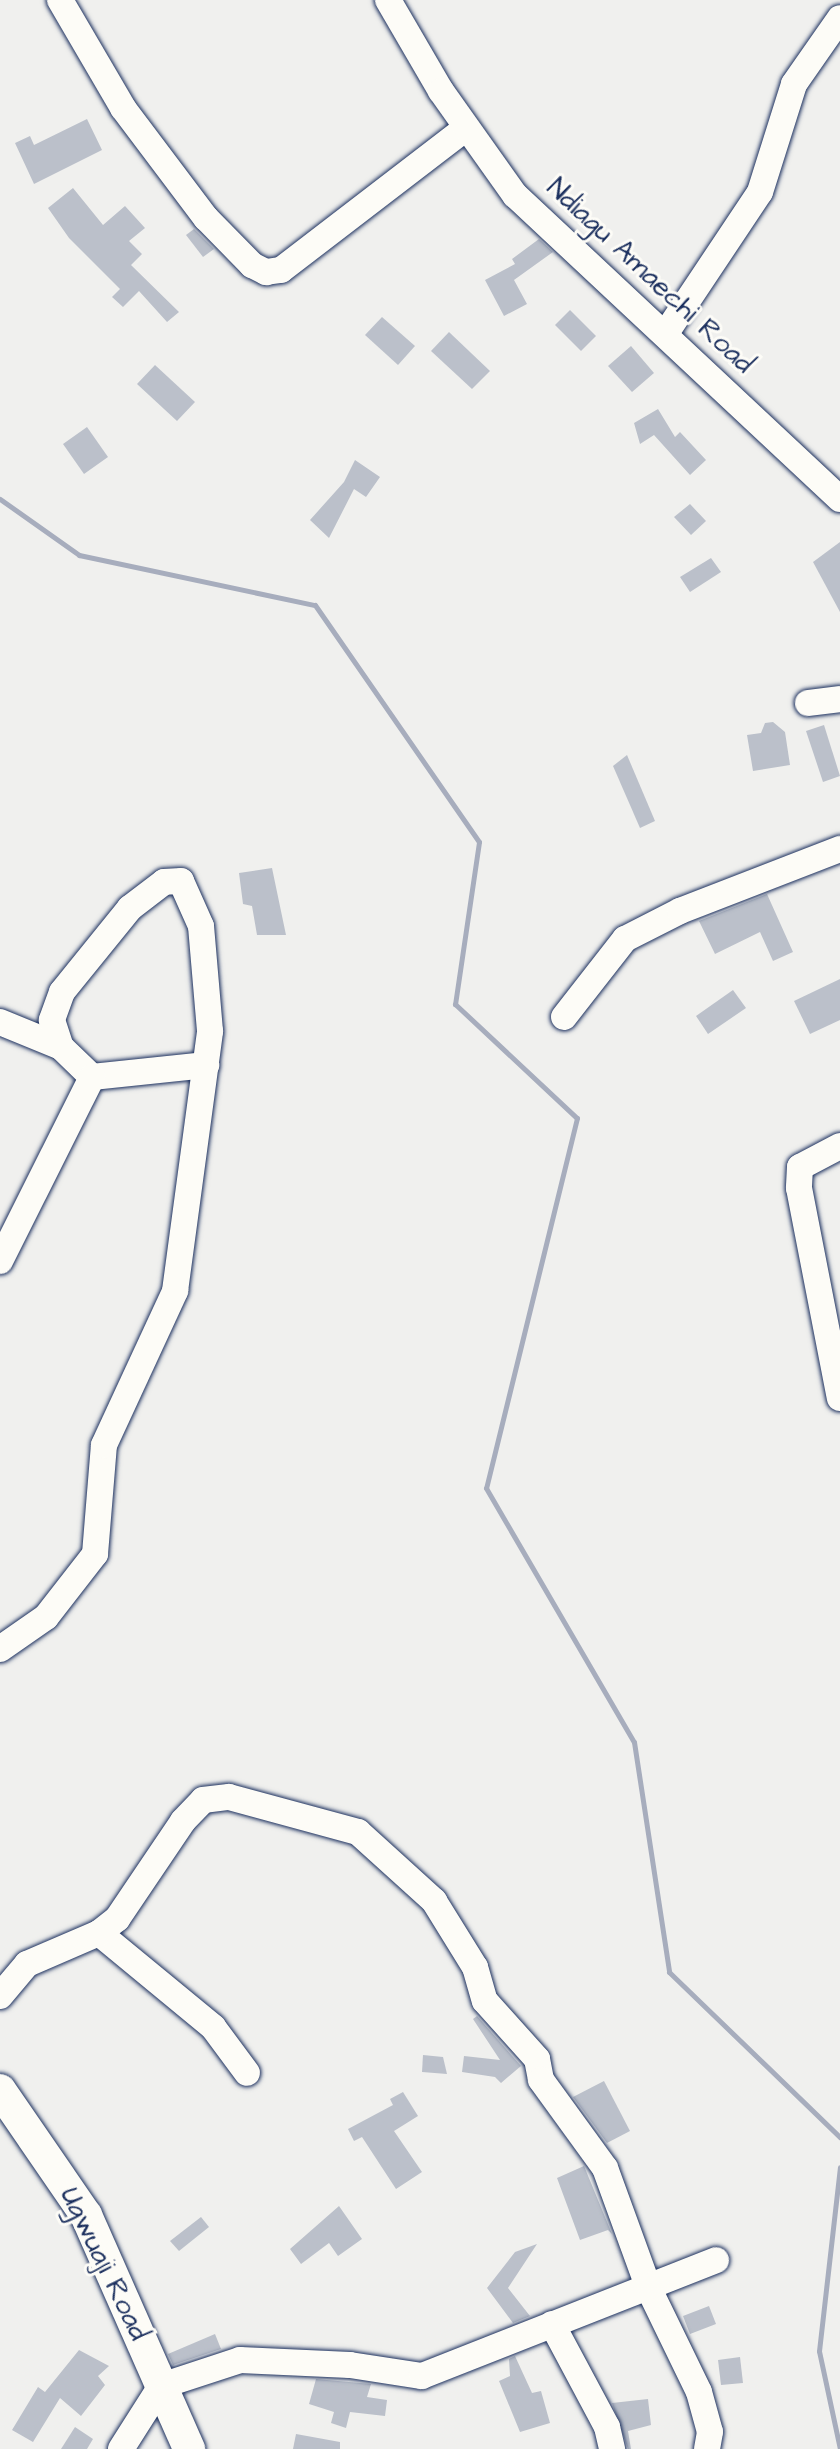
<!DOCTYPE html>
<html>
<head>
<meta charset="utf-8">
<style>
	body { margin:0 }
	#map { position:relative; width:840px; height:2449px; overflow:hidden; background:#f0f0ee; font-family:"Architects Daughter",sans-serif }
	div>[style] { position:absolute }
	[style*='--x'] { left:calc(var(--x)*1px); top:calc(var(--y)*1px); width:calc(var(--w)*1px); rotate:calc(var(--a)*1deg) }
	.stream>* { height:5px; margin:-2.5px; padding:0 2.5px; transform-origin:2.5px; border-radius:2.5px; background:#a7adbd }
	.building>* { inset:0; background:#bbc0ca }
	.roads { filter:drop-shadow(0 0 2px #1b2f5e) drop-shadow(0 0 2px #1b2f5e) }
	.minor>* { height:26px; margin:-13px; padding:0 13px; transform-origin:13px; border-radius:13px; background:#fdfcf7 }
	.major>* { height:32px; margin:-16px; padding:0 16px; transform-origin:16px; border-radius:16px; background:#fdfcf7 }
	span { translate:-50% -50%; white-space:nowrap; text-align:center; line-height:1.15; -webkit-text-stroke:6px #fdfcf7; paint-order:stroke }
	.street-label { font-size:28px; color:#1b2f5e }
</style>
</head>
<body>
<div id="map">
	<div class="stream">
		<i style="--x:0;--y:499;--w:97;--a:35.3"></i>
		<i style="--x:79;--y:555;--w:241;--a:12"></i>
		<i style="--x:315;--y:605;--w:288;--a:55.3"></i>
		<i style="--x:479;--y:842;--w:164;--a:98.4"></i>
		<i style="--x:455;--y:1004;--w:167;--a:43.1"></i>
		<i style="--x:577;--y:1118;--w:381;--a:103.8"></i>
		<i style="--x:486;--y:1488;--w:294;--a:59.8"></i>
		<i style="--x:634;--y:1742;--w:233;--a:81.3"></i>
		<i style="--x:669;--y:1972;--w:238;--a:44"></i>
		<i style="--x:840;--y:2449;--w:100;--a:-102.1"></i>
		<i style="--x:819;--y:2351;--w:185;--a:-83.5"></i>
	</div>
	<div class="building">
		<i style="clip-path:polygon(87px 119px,102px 150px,34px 184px,15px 143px,30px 136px,34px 145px)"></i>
		<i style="clip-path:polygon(73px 188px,103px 225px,125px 206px,145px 228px,129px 241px,142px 254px,131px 265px,179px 312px,167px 322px,139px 291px,123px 307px,112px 297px,120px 289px,69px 238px,48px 208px)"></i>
		<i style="clip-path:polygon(194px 229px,214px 249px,203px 257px,186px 235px)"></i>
		<i style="clip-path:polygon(539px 239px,553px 252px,514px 280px,527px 304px,504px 316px,485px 280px,515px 264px,512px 259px)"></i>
		<i style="clip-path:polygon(570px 310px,596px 336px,581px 351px,555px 325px)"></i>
		<i style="clip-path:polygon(382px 317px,415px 346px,398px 365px,365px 335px)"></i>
		<i style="clip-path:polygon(449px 332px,490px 371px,472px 389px,431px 351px)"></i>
		<i style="clip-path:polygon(631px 346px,654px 373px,632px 392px,608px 366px)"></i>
		<i style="clip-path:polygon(155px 365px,195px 402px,177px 421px,137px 384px)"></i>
		<i style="clip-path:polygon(658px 409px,675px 437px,680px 432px,706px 460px,690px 475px,654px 435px,640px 444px,634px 423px)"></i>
		<i style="clip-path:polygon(87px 427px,108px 457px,84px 474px,63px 444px)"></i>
		<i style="clip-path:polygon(355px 460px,380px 477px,366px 497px,354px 489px,329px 538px,310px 520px,344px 482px)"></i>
		<i style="clip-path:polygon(690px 504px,706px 521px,691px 535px,674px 517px)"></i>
		<i style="clip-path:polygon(840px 542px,840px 612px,813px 562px)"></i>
		<i style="clip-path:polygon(711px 558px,721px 572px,690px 592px,680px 577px)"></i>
		<i style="clip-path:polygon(773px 722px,785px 732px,790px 765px,753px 771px,747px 735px,761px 733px,765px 723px)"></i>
		<i style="clip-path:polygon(824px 725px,840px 776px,823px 782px,806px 731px)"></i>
		<i style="clip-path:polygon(627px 755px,655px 821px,640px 828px,613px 766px)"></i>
		<i style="clip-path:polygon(272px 868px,286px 935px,257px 935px,252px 906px,243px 904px,239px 873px)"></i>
		<i style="clip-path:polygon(767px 894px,793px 952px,773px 961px,760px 932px,715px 954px,699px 921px)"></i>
		<i style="clip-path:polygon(840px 979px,840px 1020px,810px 1034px,794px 1001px)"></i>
		<i style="clip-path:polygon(733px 990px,746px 1008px,708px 1034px,696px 1016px)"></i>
		<i style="clip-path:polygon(477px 2016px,521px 2066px,501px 2083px,495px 2077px,462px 2072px,464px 2056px,500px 2060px,473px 2019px)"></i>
		<i style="clip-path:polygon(423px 2055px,443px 2057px,447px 2074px,422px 2072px)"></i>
		<i style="clip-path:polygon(604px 2081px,630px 2131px,607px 2143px,573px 2097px)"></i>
		<i style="clip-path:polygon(403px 2092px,418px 2116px,394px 2131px,422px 2172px,396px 2189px,362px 2137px,354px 2141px,348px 2129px,393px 2105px,390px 2099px)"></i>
		<i style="clip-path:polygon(584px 2166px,612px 2234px,608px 2230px,580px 2240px,557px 2178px)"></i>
		<i style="clip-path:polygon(339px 2206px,362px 2239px,338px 2256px,329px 2243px,301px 2264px,290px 2249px)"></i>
		<i style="clip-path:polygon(201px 2217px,209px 2227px,179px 2251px,170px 2241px)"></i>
		<i style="clip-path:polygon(537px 2244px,508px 2288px,530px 2316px,513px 2323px,487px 2288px,515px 2252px)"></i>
		<i style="clip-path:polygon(709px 2306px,716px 2324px,690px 2334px,683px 2316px)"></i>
		<i style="clip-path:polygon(215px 2334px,221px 2349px,173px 2365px,168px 2354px)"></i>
		<i style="clip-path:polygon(79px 2350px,109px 2366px,98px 2376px,105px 2385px,81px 2416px,60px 2398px,33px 2442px,12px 2430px,38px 2387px,45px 2392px)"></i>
		<i style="clip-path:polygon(515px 2356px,532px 2393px,541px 2391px,550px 2423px,520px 2432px,499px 2381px,510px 2376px,509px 2359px)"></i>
		<i style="clip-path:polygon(740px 2357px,743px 2383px,721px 2385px,718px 2360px)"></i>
		<i style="clip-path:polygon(316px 2379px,371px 2384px,367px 2397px,387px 2400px,385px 2416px,350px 2412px,346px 2428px,331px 2423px,334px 2412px,309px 2404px)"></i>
		<i style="clip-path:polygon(648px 2399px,651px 2425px,628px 2431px,631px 2449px,628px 2449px,612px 2403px)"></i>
		<i style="clip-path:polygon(75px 2427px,93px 2439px,87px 2449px,61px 2449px)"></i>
		<i style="clip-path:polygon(296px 2434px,340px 2442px,340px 2449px,293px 2449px)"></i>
	</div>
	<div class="roads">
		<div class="minor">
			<i style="--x:60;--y:0;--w:125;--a:59.7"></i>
			<i style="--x:123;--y:108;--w:138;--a:53"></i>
			<i style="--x:206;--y:218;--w:66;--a:45.6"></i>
			<i style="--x:252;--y:265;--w:16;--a:27"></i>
			<i style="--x:266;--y:272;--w:15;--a:-8"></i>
			<i style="--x:281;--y:270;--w:233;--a:-37.5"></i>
			<i style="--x:388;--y:0;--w:105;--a:59.8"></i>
			<i style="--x:441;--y:91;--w:128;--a:54.6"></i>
			<i style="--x:515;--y:195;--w:445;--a:43.1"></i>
			<i style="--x:666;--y:333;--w:169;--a:-56.3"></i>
			<i style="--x:760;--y:192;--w:113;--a:-72.5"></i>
			<i style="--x:794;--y:84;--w:80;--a:-55.1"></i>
			<i style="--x:808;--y:703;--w:32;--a:-7"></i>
			<i style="--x:564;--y:1017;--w:99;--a:-52"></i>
			<i style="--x:625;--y:939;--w:62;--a:-27"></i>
			<i style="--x:680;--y:911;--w:172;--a:-21.2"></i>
			<i style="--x:0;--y:1022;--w:66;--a:22.3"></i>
			<i style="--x:61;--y:1047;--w:43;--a:44.1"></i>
			<i style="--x:92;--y:1077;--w:115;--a:-6"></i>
			<i style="--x:840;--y:1146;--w:45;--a:152.3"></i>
			<i style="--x:800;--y:1167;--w:21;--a:93"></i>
			<i style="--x:799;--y:1188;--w:214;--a:79"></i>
			<i style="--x:0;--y:1261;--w:206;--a:-63.4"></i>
			<i style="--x:0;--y:1649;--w:56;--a:-34.8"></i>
			<i style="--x:46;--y:1617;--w:80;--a:-52.1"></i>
			<i style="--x:95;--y:1554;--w:109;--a:-85.3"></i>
			<i style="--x:104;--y:1445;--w:170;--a:-65.2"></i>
			<i style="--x:175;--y:1291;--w:262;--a:-82.3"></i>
			<i style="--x:210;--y:1031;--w:105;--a:-94.9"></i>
			<i style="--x:201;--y:926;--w:49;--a:-114"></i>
			<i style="--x:181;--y:881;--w:17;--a:177"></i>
			<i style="--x:164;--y:882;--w:43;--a:142.6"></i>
			<i style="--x:130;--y:908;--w:108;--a:129"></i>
			<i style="--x:62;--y:992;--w:30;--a:110"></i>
			<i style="--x:52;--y:1020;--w:28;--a:72"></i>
			<i style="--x:99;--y:1933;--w:148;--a:39.5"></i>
			<i style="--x:213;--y:2027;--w:57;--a:53.5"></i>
			<i style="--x:0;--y:1996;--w:42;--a:-49.8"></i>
			<i style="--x:27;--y:1964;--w:78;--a:-23.3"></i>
			<i style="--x:99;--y:1933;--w:23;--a:-38"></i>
			<i style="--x:117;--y:1919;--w:118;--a:-56"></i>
			<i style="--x:183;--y:1821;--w:29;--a:-46"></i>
			<i style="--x:203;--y:1800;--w:26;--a:-7"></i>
			<i style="--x:229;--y:1797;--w:134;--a:15.2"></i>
			<i style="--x:358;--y:1832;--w:103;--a:42.2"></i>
			<i style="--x:434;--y:1901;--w:78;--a:58.2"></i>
			<i style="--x:475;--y:1967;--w:35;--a:74"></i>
			<i style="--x:485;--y:2001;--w:78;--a:48.1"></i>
			<i style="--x:537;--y:2059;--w:21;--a:79"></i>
			<i style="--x:541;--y:2080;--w:109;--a:54"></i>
			<i style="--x:605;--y:2168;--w:129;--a:70"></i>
			<i style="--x:649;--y:2289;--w:114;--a:64.1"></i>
			<i style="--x:699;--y:2392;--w:41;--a:74.6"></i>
			<i style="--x:710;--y:2432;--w:17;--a:100"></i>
			<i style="--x:552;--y:2324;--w:117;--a:61.9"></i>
			<i style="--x:607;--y:2427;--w:23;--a:77"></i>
			<i style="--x:121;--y:2449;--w:75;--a:-57.6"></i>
			<i style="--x:161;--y:2386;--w:83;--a:-18.2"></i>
			<i style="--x:240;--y:2360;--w:110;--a:2.6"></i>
			<i style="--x:350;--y:2365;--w:73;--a:8.7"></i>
			<i style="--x:422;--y:2376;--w:316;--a:-21.5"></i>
		</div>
		<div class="major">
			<i style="--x:0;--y:2090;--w:152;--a:55.5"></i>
			<i style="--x:86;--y:2215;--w:256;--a:66.2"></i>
		</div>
	</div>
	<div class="street-label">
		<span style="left:650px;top:276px;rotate:43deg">Ndiagu Amaechi Road</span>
		<span style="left:104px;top:2264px;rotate:64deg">Ugwuaji Road</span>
	</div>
</div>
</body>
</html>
